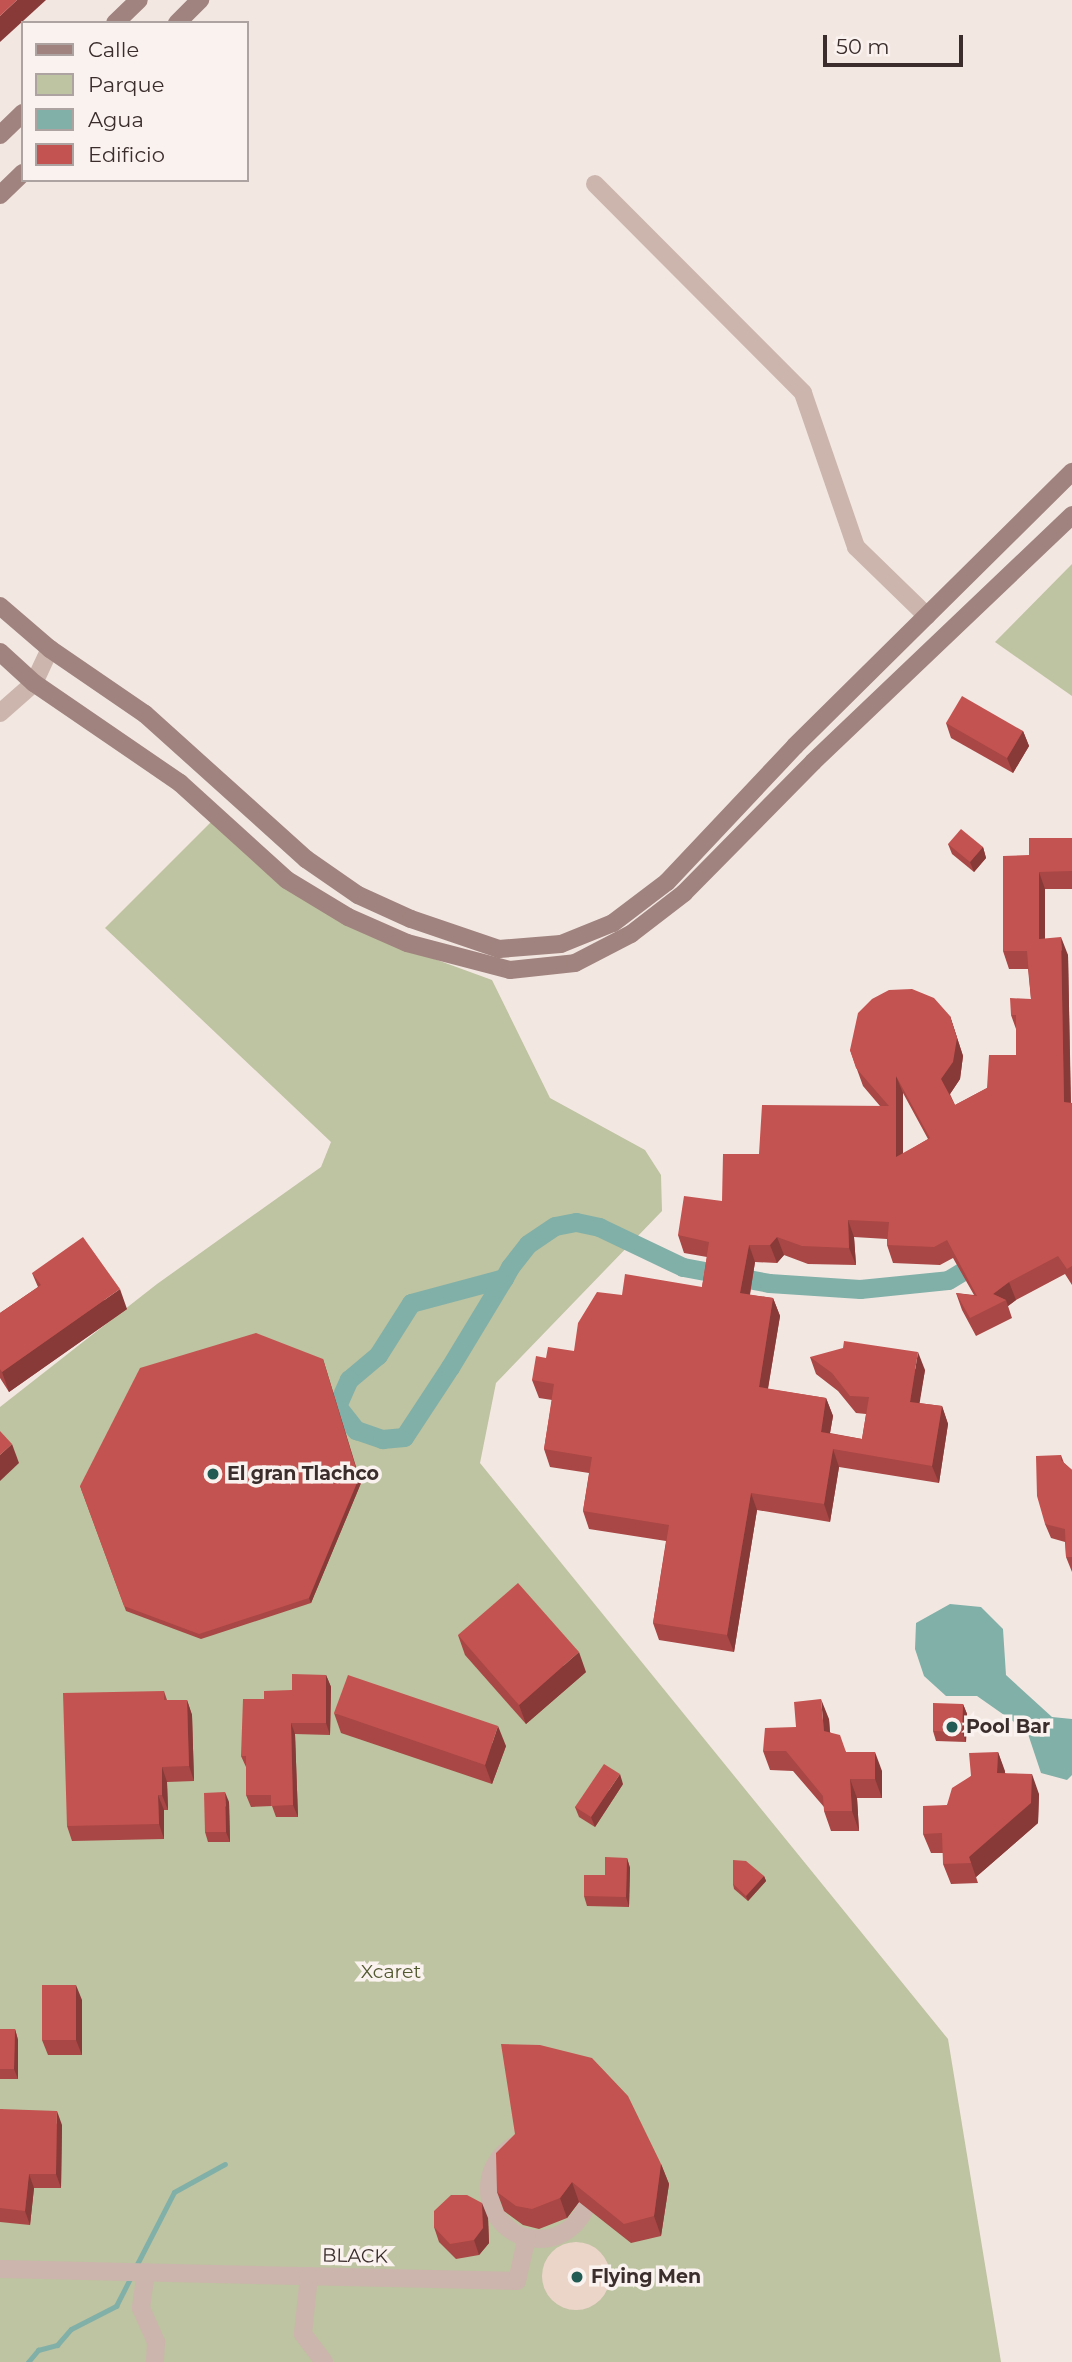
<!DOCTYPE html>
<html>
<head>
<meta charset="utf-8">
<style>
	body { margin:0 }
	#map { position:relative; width:1072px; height:2362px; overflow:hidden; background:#f3e7e2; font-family:Montserrat,sans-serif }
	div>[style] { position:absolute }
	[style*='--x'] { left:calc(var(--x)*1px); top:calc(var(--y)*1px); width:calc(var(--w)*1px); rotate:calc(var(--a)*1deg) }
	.green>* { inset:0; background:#bec3a1 }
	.plaza>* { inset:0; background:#ebd5c9 }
	.round { border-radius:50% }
	.water>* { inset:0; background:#81b0a8 }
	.stream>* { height:5px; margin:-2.5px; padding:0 2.5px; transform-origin:2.5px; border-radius:2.5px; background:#81b0a8 }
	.canal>* { height:19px; margin:-9.5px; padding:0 9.5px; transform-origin:9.5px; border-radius:9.5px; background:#81b0a8 }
	.street>* { height:18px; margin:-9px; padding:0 9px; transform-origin:9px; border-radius:9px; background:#ccb5ad }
	.street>.ring { margin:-9px; padding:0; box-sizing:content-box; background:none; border:18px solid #ccb5ad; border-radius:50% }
	.secondary>* { height:18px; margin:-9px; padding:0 9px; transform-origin:9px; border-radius:9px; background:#a0837e }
	.wall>* { inset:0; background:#a84745 }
	.shaded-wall>* { inset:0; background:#883a38 }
	.building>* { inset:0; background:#c35350 }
	.dots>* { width:19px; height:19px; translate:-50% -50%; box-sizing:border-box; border:4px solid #faf2ee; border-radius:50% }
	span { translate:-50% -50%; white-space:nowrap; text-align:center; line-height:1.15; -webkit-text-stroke:7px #faf2ee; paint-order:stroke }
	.poi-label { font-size:19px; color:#3a2d2c; font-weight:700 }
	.left { translate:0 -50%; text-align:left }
	.park-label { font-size:19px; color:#525830 }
	.street-label { font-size:19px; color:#3a2d2c }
	.legend { position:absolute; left:21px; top:21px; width:228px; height:161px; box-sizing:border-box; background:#faf2ee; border:2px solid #ada3a0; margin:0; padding:9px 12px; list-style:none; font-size:21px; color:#3a2d2c }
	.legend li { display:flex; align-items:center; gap:14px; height:35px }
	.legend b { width:35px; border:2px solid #ada3a0 }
	.scale { position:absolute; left:823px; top:35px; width:140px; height:32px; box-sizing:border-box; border:4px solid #3a2d2c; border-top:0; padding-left:9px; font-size:21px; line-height:24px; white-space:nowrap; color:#3a2d2c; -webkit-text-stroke:5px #faf2ee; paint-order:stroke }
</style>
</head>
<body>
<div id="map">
	<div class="green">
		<i style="clip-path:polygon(1072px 564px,1072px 696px,995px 642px)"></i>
		<i style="clip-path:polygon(214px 819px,396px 945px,492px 980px,550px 1098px,645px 1150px,661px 1175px,662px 1211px,496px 1383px,480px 1463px,948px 2039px,1001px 2362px,0 2362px,0 1407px,157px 1284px,321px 1167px,331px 1142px,105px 928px)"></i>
	</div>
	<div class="plaza">
		<i class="round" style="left:542px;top:2242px;width:68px;height:68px"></i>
	</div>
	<div class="water">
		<i style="clip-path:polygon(950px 1604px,981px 1607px,1003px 1629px,1006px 1675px,1052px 1717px,1072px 1719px,1072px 1775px,1067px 1780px,1041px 1773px,1027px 1731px,977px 1696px,946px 1696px,924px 1676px,915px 1649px,916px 1623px)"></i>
	</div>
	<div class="stream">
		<i style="--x:135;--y:2268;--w:85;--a:-62.8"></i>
		<i style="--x:174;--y:2192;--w:58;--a:-28.8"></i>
		<i style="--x:28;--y:2362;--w:16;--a:-50"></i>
		<i style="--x:38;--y:2350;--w:20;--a:-15"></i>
		<i style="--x:57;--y:2345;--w:21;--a:-49"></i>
		<i style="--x:71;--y:2329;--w:51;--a:-27.1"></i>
		<i style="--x:116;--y:2306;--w:33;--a:-63"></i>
	</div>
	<div class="canal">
		<i style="--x:504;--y:1278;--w:96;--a:165"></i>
		<i style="--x:411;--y:1303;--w:62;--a:122.4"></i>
		<i style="--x:378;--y:1355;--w:38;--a:140"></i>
		<i style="--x:349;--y:1379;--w:30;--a:114"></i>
		<i style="--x:337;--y:1406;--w:31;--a:52"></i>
		<i style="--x:356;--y:1430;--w:28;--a:19"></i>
		<i style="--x:382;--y:1439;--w:22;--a:-5"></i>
		<i style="--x:404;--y:1437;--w:84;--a:-56.7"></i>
		<i style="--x:450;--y:1367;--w:104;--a:-58.8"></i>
		<i style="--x:504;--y:1278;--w:13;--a:-61"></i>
		<i style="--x:510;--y:1267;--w:29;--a:-52"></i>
		<i style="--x:528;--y:1244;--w:32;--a:-34"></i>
		<i style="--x:555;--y:1226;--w:21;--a:-11"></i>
		<i style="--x:576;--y:1222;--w:24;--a:12"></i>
		<i style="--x:599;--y:1227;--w:93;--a:25.5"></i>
		<i style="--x:683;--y:1267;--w:87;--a:10.5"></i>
		<i style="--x:769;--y:1283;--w:91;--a:3.8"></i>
		<i style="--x:860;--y:1289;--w:88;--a:-5.8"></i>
		<i style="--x:948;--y:1280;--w:39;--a:-31"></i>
	</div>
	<div class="street">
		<i style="--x:595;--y:184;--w:295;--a:45.1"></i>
		<i style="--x:803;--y:393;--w:163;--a:71"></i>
		<i style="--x:856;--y:547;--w:99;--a:44.2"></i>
		<i style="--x:0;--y:713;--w:45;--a:-41.4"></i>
		<i style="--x:34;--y:683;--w:38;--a:-65"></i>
		<i class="ring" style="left:489px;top:2139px;width:82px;height:82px"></i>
		<i style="--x:0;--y:2269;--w:517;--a:1.33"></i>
		<i style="--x:517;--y:2281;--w:45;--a:-77.2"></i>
		<i style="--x:146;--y:2272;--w:36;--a:98"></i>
		<i style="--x:141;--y:2308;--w:37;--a:66"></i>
		<i style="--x:156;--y:2342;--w:20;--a:93"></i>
		<i style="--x:309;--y:2276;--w:58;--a:95.9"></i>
		<i style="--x:303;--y:2334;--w:35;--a:53"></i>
	</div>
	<div class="secondary">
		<i style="--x:115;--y:23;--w:33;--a:-44"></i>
		<i style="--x:177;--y:23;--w:33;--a:-45"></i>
		<i style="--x:0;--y:135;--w:32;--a:-44"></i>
		<i style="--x:0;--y:195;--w:32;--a:-44"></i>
		<i style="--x:0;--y:606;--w:66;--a:40.7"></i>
		<i style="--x:50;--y:649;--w:115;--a:34.4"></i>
		<i style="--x:145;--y:714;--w:217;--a:42"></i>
		<i style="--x:306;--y:859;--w:63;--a:34.7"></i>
		<i style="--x:358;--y:895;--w:58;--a:24.4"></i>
		<i style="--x:411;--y:919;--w:93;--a:18.8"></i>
		<i style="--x:499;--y:949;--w:62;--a:-4.6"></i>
		<i style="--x:561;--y:944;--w:56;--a:-22"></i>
		<i style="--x:613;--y:923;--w:68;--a:-37.2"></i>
		<i style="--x:667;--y:882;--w:187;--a:-46.7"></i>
		<i style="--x:795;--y:746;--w:390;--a:-44.7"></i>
		<i style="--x:0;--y:652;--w:46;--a:42.4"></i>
		<i style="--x:34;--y:683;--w:177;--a:34.4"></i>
		<i style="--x:180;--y:783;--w:144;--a:42.2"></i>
		<i style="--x:287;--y:880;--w:71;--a:31.2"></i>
		<i style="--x:348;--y:917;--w:64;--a:23.8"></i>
		<i style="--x:407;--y:943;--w:106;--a:14.7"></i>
		<i style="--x:510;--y:970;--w:65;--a:-6.1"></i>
		<i style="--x:575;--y:963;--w:63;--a:-27.4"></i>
		<i style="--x:631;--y:934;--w:67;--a:-37.7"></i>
		<i style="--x:684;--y:893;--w:184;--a:-45.4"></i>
		<i style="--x:813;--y:762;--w:358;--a:-43.6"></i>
	</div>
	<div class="wall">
		<i style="clip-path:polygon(946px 723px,1023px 731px,1029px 746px,1013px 773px,951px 738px)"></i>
		<i style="clip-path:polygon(evenodd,1072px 838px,1072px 889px,1045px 889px,1045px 939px,1068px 955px,1071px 1103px,1072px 1103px,1072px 1285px,1065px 1274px,1016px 1300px,1008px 1306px,1012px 1318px,976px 1336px,962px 1310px,956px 1293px,974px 1295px,953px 1258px,940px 1265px,893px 1263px,887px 1245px,887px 1239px,854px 1237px,856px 1265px,808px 1264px,784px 1255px,777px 1263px,755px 1262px,750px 1295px,773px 1298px,780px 1316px,768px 1389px,826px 1398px,833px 1416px,830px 1433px,862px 1439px,866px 1414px,856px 1413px,838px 1391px,816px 1374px,810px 1357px,925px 1370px,919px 1403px,942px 1406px,948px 1424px,939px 1483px,839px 1467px,830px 1522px,757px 1510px,734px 1652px,659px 1640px,653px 1623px,666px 1541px,589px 1529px,583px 1511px,589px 1473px,550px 1467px,544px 1449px,552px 1400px,539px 1398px,532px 1380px,546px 1358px,574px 1351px,622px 1295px,702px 1287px,707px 1257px,684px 1253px,678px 1235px,722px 1201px,759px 1154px,880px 1106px,863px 1086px,850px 1050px,950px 1016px,963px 1056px,960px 1079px,950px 1094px,955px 1105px,987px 1088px,1016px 1055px,1016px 1029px,1011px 1015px,1031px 999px,1028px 969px,1009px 969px,1003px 951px,1029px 855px,1072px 838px,903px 1093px,928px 1139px,903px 1154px,903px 1093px)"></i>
		<i style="clip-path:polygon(948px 844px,983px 847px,986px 858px,974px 872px,952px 854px)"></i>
		<i style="clip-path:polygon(32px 1273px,127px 1309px,9px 1392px,0 1378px,0 1313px,38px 1287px)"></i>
		<i style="clip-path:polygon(1061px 1455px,1064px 1463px,1072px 1470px,1072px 1572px,1066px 1557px,1065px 1542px,1051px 1538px,1045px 1524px)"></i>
		<i style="clip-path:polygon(361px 1483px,311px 1603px,201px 1639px,126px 1611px,80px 1486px)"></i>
		<i style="clip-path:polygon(458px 1635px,586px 1672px,526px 1724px,465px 1655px)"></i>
		<i style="clip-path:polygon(326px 1675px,331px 1687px,330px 1735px,295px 1734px,298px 1817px,276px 1817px,272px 1806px,251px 1807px,246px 1795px,246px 1767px,241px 1756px,264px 1699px,292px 1690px)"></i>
		<i style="clip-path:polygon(164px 1691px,167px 1700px,187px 1700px,192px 1715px,194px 1781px,167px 1782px,168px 1810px,164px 1810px,164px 1839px,72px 1841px,67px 1826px)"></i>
		<i style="clip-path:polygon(963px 1704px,967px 1714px,966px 1742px,936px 1741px,933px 1731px)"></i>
		<i style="clip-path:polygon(334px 1713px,506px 1746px,492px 1784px,341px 1733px)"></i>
		<i style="clip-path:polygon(829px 1719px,830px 1732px,846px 1752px,882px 1771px,882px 1798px,857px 1798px,859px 1831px,831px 1831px,824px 1811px,824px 1807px,793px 1771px,770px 1770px,763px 1751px,796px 1727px)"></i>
		<i style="clip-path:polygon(998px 1752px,1005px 1773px,1039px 1794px,1038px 1823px,976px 1877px,978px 1883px,951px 1884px,943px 1864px,943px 1853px,931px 1853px,923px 1834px,971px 1776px)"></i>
		<i style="clip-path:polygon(623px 1784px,595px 1827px,579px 1817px,575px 1807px)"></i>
		<i style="clip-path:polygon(229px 1802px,230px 1842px,208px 1842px,205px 1832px)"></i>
		<i style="clip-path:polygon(627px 1858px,630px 1868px,629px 1907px,587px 1906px,584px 1896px,605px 1875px)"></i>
		<i style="clip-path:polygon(764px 1876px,766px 1881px,748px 1901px,734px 1889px,733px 1884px)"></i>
		<i style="clip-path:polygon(82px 2000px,82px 2055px,48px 2055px,42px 2040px)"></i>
		<i style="clip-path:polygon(0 2029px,15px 2029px,18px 2040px,18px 2079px,0 2079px)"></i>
		<i style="clip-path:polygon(0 2109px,62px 2125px,61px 2188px,34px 2188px,30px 2225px,0 2222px)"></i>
		<i style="clip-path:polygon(661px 2164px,669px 2184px,661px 2236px,631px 2243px,579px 2202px,567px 2218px,539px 2229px,523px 2225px,504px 2211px,497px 2192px)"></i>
		<i style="clip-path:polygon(488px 2218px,489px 2243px,479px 2255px,456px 2259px,439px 2242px,434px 2227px)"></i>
	</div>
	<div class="shaded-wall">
		<i style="clip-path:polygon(17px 0,46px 0,0 42px,0 16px)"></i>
		<i style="clip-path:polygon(1023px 731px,1029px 746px,1013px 773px,1007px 758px)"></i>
		<i style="clip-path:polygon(983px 847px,986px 858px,974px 872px,970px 862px)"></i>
		<i style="clip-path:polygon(1039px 872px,1045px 889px,1045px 957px,1039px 939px)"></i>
		<i style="clip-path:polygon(1061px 937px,1068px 955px,1071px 1120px,1064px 1102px)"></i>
		<i style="clip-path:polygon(950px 1016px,963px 1056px,960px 1079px,948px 1097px,941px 1079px)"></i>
		<i style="clip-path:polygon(896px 1076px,903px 1093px,903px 1175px,896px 1157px)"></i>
		<i style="clip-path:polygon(848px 1220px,854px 1237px,856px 1265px,849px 1248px)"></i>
		<i style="clip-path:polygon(777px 1237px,784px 1255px,777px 1263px,770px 1245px)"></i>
		<i style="clip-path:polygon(749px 1245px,755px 1262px,747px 1311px,740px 1293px)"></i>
		<i style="clip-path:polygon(1009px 1282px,1016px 1300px,1008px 1306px,1006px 1300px,993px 1294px)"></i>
		<i style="clip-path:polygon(120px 1289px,127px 1309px,9px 1392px,2px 1372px)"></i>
		<i style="clip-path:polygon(773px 1298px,780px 1316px,765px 1405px,759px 1387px)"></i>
		<i style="clip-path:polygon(918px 1352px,925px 1370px,917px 1419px,910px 1402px)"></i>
		<i style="clip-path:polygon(323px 1359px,361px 1483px,311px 1603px,309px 1598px)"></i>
		<i style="clip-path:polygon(826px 1398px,833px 1416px,827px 1450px,821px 1432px)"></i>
		<i style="clip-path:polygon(942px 1406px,948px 1424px,939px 1483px,932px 1466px)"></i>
		<i style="clip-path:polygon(12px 1444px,19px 1463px,0 1481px,0 1455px)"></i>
		<i style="clip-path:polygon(833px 1449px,839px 1467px,830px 1522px,824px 1504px)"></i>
		<i style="clip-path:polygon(751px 1493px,757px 1510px,734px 1652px,727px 1635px)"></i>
		<i style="clip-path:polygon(579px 1652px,586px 1672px,526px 1724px,519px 1705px)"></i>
		<i style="clip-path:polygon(326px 1675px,331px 1687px,330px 1735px,326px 1723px)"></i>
		<i style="clip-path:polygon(821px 1699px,829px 1719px,831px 1750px,824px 1731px)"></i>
		<i style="clip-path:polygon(187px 1700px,192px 1715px,194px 1781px,189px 1766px)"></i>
		<i style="clip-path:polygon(963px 1704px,967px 1714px,966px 1742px,962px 1732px)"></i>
		<i style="clip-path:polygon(291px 1723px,295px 1734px,298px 1817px,293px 1805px)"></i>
		<i style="clip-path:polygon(498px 1726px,506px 1746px,492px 1784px,485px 1765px)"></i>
		<i style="clip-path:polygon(875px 1752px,882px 1771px,882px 1798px,875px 1779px)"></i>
		<i style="clip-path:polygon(998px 1752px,1005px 1771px,1004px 1793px,997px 1773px)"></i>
		<i style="clip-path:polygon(162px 1767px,167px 1782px,168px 1810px,162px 1795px)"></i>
		<i style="clip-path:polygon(620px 1774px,623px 1784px,595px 1827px,591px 1817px)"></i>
		<i style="clip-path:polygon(1032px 1774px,1039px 1794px,1038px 1823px,976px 1877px,978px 1883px,969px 1857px)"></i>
		<i style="clip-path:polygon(850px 1779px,857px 1798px,859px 1831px,852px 1811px)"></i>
		<i style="clip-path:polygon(225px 1792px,229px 1802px,230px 1842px,226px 1832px)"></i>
		<i style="clip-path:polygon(158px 1795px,164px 1810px,164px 1839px,159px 1824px)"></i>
		<i style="clip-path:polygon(627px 1858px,630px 1868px,629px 1907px,626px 1897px)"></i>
		<i style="clip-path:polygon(764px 1876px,766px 1881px,748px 1901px,746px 1896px)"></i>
		<i style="clip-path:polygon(76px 1985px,82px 2000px,82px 2055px,76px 2040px)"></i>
		<i style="clip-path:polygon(15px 2029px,18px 2040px,18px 2079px,14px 2069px)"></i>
		<i style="clip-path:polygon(57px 2111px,62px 2125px,61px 2188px,56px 2174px)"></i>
		<i style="clip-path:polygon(661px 2164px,669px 2184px,661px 2236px,654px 2216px)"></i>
		<i style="clip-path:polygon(29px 2174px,34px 2188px,30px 2225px,25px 2211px)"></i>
		<i style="clip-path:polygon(572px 2182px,579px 2202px,567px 2218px,560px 2198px)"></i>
		<i style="clip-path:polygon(482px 2203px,488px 2218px,489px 2243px,479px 2255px,474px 2240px)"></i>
	</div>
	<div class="building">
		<i style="clip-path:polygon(0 0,17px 0,0 16px)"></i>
		<i style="clip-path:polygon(962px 696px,1023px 731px,1007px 758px,946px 723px)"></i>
		<i style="clip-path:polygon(961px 829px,983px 847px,970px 862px,948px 844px)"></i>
		<i style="clip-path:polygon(evenodd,1029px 838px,1072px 838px,1072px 871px,1039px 872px,1039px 939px,1061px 937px,1064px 1102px,1072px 1103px,1072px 1266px,1067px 1269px,1058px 1256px,1009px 1282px,993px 1294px,1006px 1300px,970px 1318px,956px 1293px,977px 1296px,947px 1240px,934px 1247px,887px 1245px,889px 1222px,848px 1220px,849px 1248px,802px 1246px,777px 1237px,770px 1245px,749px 1245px,740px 1293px,773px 1298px,759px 1387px,826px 1398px,821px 1432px,862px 1439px,869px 1397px,850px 1396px,832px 1373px,810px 1357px,843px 1348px,844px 1341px,918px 1352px,910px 1402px,942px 1406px,932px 1466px,833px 1449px,824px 1504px,751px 1493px,727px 1635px,653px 1623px,669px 1525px,583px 1511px,592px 1457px,544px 1449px,554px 1384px,532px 1380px,536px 1356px,546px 1358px,548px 1347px,574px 1351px,578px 1323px,597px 1292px,622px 1295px,625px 1274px,702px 1287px,709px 1242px,678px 1235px,684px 1196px,722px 1201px,723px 1154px,759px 1154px,762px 1105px,889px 1106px,856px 1068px,850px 1050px,858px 1013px,872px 999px,889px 990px,912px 989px,934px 998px,950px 1016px,957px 1038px,953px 1062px,941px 1079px,955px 1105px,987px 1088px,989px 1055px,1016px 1055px,1016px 1015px,1011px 1015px,1010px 998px,1031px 999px,1027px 951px,1003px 951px,1003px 856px,1029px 855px,1029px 838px,896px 1076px,930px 1138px,896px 1157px,896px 1076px)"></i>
		<i style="clip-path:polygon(83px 1237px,120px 1289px,2px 1372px,0 1369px,0 1313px,41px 1285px,32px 1273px)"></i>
		<i style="clip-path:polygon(256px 1333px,323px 1359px,359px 1478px,309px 1598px,199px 1634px,124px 1606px,80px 1486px,140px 1368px)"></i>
		<i style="clip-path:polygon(0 1431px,12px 1444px,0 1455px)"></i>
		<i style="clip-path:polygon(1061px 1455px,1061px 1460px,1072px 1470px,1072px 1557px,1066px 1557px,1065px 1529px,1045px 1524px,1037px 1496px,1036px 1456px)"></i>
		<i style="clip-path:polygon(518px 1583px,579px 1652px,519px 1705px,458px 1635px)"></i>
		<i style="clip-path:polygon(292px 1674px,326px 1675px,326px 1723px,291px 1723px,293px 1805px,271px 1806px,271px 1795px,246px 1795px,246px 1756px,241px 1756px,243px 1699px,264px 1699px,264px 1691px,292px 1690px)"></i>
		<i style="clip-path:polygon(348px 1675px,498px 1726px,485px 1765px,334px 1713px)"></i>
		<i style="clip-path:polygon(164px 1691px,164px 1700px,187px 1700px,189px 1766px,162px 1767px,162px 1795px,158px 1795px,159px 1824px,67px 1826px,63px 1693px)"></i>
		<i style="clip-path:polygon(821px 1699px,824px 1731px,840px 1735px,846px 1752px,875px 1752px,875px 1779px,850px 1779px,852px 1811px,824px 1811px,823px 1796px,786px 1751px,763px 1751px,765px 1728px,796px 1727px,794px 1702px)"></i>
		<i style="clip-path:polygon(933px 1703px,963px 1704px,962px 1732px,933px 1731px)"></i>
		<i style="clip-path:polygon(998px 1752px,997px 1773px,1032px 1774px,1031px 1803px,969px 1857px,971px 1863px,943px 1864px,942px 1833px,923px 1834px,923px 1806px,947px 1805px,952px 1788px,971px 1776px,969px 1753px)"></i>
		<i style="clip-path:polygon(604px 1764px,620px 1774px,591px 1817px,575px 1807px)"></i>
		<i style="clip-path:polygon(225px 1792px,226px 1832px,205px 1832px,204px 1793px)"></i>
		<i style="clip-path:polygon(605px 1857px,627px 1858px,626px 1897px,584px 1896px,584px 1875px,605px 1875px)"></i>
		<i style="clip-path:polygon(733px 1860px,746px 1861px,764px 1876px,746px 1896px,733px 1884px)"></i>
		<i style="clip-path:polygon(42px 1985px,76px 1985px,76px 2040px,42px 2040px)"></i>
		<i style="clip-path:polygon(0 2029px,15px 2029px,14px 2069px,0 2069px)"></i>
		<i style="clip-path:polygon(501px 2044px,540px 2045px,592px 2058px,628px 2096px,661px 2164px,654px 2216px,624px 2224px,572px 2182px,560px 2198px,532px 2209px,516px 2206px,497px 2192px,496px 2153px,515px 2134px)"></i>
		<i style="clip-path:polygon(0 2109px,57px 2111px,56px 2174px,29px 2174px,25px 2211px,0 2208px)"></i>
		<i style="clip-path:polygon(451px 2195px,467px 2195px,482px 2203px,483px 2228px,474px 2240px,450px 2244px,434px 2227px,434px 2211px)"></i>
	</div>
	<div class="dots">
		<i style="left:213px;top:1474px;background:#225b53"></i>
		<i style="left:952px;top:1727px;background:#225b53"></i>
		<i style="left:577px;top:2277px;background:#225b53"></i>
	</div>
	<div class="poi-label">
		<span class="left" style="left:227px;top:1474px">El gran Tlachco</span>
		<span class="left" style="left:966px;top:1727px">Pool Bar</span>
		<span class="left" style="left:591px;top:2277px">Flying Men</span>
	</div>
	<div class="park-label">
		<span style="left:391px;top:1972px">Xcaret</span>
	</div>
	<div class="street-label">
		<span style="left:355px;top:2256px;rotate:1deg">BLACK</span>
	</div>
	<ul class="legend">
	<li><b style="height:9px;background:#a0837e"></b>Calle</li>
	<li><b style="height:19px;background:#bec3a1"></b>Parque</li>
	<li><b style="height:19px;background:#81b0a8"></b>Agua</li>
	<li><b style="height:19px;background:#c35350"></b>Edificio</li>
	</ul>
	<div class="scale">50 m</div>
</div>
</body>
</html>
